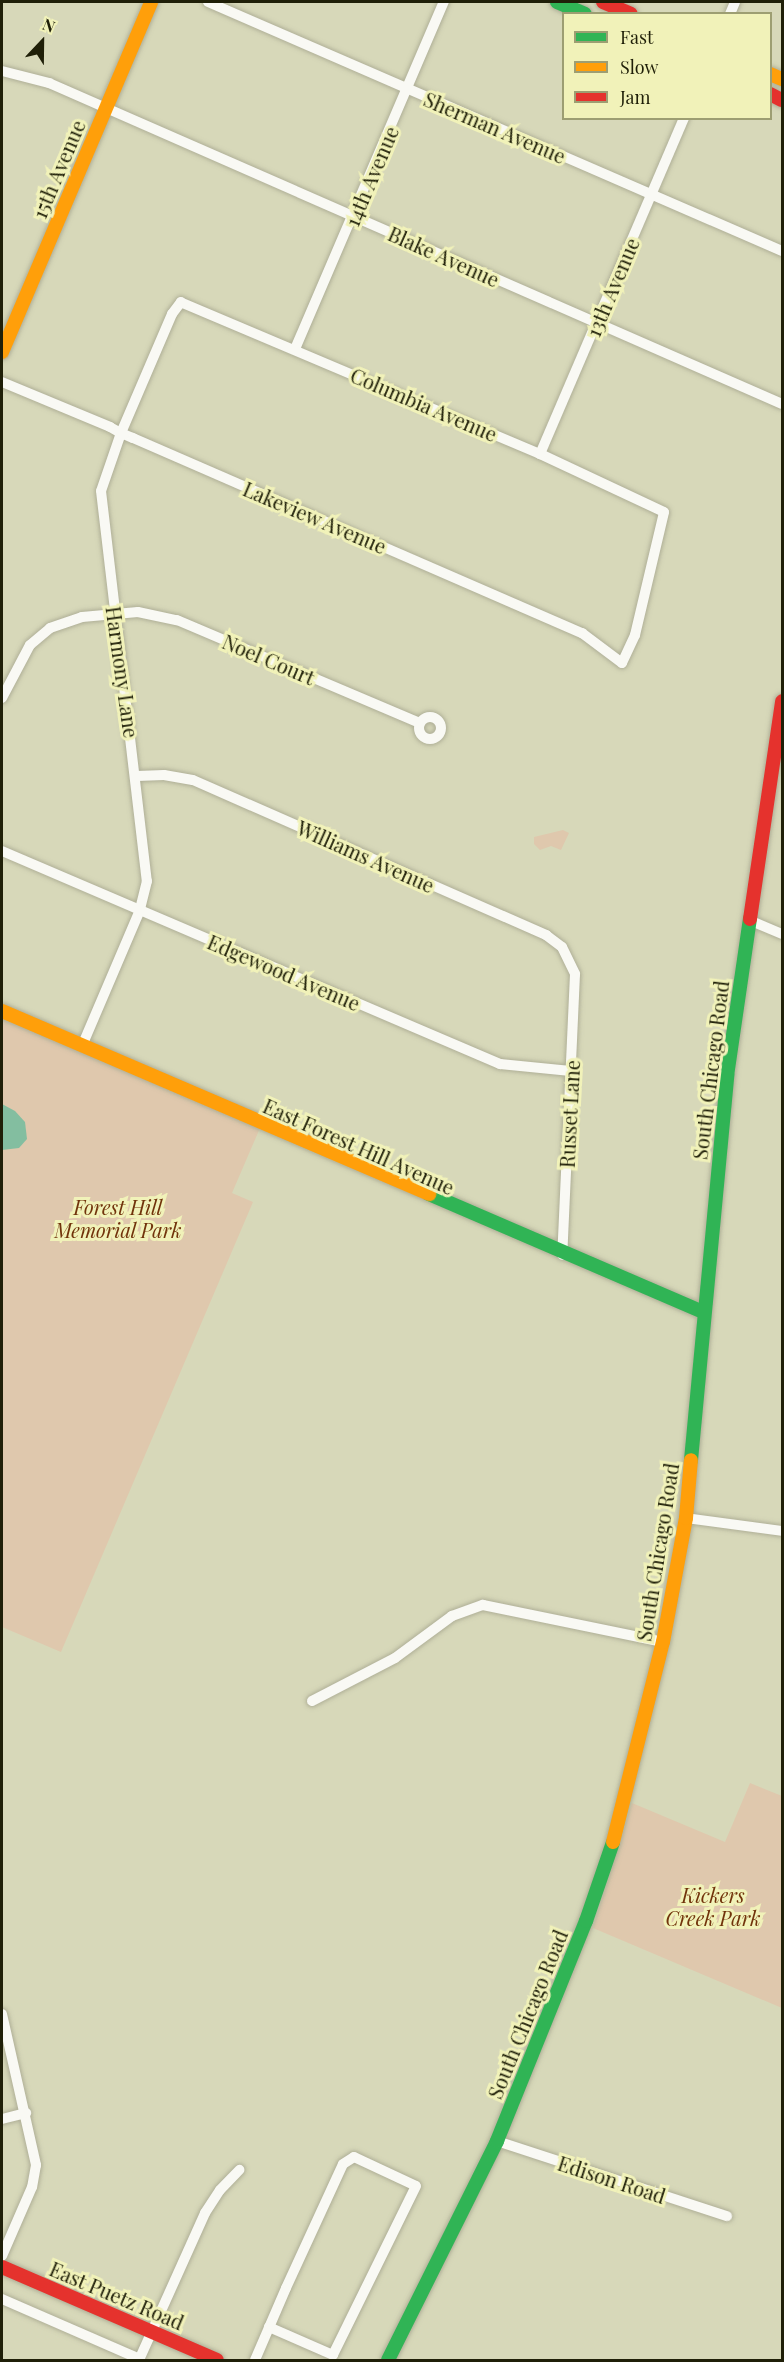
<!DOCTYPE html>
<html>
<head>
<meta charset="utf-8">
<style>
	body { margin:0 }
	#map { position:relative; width:784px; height:2362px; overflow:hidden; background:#d7d8b9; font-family:"Playfair Display",serif }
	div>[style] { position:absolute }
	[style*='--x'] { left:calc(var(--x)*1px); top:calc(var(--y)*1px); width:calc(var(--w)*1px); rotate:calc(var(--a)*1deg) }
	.green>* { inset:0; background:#dfc8ad }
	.water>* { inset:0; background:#83bea0 }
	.roads { filter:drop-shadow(0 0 2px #afaf97) drop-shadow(0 0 2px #afaf97) }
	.street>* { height:10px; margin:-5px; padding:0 5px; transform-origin:5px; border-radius:5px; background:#f9f9f4 }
	.street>.ring { margin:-5px; padding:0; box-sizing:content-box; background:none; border:10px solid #f9f9f4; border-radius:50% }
	.fast>* { height:14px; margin:-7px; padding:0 7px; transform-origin:7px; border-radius:7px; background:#30b455 }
	.slow>* { height:14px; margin:-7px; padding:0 7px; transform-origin:7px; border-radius:7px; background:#ff9f0a }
	.jam>* { height:14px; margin:-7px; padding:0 7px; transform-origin:7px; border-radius:7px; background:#e5322d }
	span { translate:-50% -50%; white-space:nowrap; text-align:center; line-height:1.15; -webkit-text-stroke:6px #f1f2b9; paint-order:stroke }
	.street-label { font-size:20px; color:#1f1f08 }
	.park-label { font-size:20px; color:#71330b; font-style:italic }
	.frame { position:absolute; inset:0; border:3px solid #1f1f08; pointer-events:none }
	.legend { position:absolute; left:562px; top:12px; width:210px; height:108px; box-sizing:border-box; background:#f1f2b9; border:2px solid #9d9e72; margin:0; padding:8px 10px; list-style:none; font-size:18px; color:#1f1f08 }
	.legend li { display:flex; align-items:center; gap:12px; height:30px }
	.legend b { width:30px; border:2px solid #9d9e72 }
	.north { position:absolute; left:12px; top:12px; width:60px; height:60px; -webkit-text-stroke:4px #f1f2b9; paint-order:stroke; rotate:22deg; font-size:16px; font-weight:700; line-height:24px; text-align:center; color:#1f1f08 }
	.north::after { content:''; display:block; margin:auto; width:21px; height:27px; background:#1f1f08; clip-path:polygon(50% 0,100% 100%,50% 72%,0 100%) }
</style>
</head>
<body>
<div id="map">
	<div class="green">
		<i style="clip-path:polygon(563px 830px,569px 833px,561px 850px,551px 846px,540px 850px,534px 844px,534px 837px)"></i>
		<i style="clip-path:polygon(2px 1017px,260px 1128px,232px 1193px,253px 1202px,61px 1652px,2px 1627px)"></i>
		<i style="clip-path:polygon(750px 1783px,782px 1796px,782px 2008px,593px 1928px,632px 1803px,725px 1842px)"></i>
	</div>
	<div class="water">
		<i style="clip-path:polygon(2px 1104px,15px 1111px,25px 1122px,27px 1139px,19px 1148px,2px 1150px)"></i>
	</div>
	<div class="roads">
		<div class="street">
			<i style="--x:208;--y:2;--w:626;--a:23.45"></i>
			<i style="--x:730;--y:14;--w:13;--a:-67"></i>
			<i style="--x:2;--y:71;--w:49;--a:14.3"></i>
			<i style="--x:49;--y:83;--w:800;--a:23.65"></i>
			<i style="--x:295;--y:349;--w:378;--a:-66.8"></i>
			<i style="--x:2;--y:382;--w:117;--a:22.6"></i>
			<i style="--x:110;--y:427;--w:13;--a:29"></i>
			<i style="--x:121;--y:433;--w:13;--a:23"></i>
			<i style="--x:133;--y:438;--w:490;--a:23.5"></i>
			<i style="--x:582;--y:633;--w:50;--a:36.9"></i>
			<i style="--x:622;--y:663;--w:31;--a:-65"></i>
			<i style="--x:635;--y:635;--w:126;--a:-76.7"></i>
			<i style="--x:664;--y:512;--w:137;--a:-154.9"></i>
			<i style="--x:540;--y:454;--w:390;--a:-157.1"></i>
			<i style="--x:181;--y:302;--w:15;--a:127"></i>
			<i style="--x:172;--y:314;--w:129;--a:113.2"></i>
			<i style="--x:121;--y:433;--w:61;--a:109"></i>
			<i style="--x:101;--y:491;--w:393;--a:83.3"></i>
			<i style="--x:147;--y:881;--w:30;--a:104"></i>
			<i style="--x:140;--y:910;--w:148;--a:113.1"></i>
			<i style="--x:540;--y:454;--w:366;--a:-66.8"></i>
			<i style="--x:2;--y:698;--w:60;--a:-62.2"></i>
			<i style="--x:30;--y:645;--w:26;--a:-40"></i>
			<i style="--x:50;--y:628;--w:34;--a:-19"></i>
			<i style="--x:82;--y:617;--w:56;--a:-5.1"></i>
			<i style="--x:138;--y:612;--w:40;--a:12"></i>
			<i style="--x:177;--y:620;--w:264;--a:23"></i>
			<i class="ring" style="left:419px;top:717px;width:12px;height:12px"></i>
			<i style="--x:137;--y:776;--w:27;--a:-2"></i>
			<i style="--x:164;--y:775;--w:29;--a:10"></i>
			<i style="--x:193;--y:780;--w:386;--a:23.7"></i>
			<i style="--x:546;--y:935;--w:20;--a:37"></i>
			<i style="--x:562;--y:947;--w:30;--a:64"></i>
			<i style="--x:575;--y:974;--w:281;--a:92.6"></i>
			<i style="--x:2;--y:851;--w:542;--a:23.16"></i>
			<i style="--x:500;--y:1064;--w:71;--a:5.6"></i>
			<i style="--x:749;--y:920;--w:36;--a:23"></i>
			<i style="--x:686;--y:1518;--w:97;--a:7.7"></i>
			<i style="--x:312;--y:1701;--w:93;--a:-27.4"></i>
			<i style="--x:395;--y:1658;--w:71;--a:-36.4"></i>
			<i style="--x:452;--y:1616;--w:33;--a:-20"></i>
			<i style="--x:483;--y:1605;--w:184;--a:11.6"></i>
			<i style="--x:2;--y:2014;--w:155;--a:77.3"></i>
			<i style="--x:36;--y:2165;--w:22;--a:100"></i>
			<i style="--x:32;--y:2187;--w:75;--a:113.5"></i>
			<i style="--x:2;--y:2119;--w:25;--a:-14"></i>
			<i style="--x:497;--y:2141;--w:242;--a:18.1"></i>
			<i style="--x:2;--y:2299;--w:150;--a:23.5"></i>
			<i style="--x:139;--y:2360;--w:161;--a:-65.8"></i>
			<i style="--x:205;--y:2213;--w:27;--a:-57"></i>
			<i style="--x:220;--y:2190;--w:28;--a:-46"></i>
			<i style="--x:255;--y:2360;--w:78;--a:-66.7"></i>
			<i style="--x:286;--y:2288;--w:136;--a:-65.3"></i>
			<i style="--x:343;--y:2164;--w:13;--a:-32"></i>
			<i style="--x:354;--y:2157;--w:68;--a:25.1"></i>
			<i style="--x:416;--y:2186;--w:188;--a:116.2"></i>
			<i style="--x:333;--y:2355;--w:70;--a:-156.4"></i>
		</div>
		<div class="fast">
			<i style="--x:557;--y:2;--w:30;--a:23"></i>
			<i style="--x:429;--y:1194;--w:298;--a:23.3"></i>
			<i style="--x:691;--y:1460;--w:386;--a:-84.6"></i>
			<i style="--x:727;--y:1076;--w:159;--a:-81.7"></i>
			<i style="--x:388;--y:2360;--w:245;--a:-63.5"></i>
			<i style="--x:497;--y:2141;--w:237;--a:-68"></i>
			<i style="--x:586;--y:1921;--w:83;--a:-71.1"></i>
		</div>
		<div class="slow">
			<i style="--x:770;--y:74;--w:13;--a:23"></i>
			<i style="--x:2;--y:352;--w:380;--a:-66.9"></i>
			<i style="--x:2;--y:1011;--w:465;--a:23.2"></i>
			<i style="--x:613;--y:1842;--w:206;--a:-76"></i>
			<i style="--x:663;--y:1642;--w:126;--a:-79.5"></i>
			<i style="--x:686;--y:1518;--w:58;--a:-85.1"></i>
		</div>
		<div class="jam">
			<i style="--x:603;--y:2;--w:30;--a:23"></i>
			<i style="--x:770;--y:94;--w:13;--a:27"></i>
			<i style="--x:750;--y:919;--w:220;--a:-81.6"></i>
			<i style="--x:2;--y:2267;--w:234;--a:23.4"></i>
		</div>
	</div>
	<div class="street-label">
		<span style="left:495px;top:127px;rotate:23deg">Sherman Avenue</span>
		<span style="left:58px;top:169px;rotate:-67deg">15th Avenue</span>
		<span style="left:371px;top:176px;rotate:-67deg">14th Avenue</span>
		<span style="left:444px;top:256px;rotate:24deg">Blake Avenue</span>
		<span style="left:612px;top:287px;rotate:-67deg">13th Avenue</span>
		<span style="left:424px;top:404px;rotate:23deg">Columbia Avenue</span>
		<span style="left:315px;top:517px;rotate:23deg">Lakeview Avenue</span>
		<span style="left:269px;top:659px;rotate:23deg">Noel Court</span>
		<span style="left:123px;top:672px;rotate:82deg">Harmony Lane</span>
		<span style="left:366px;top:856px;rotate:24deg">Williams Avenue</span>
		<span style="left:284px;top:972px;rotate:23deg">Edgewood Avenue</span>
		<span style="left:710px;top:1070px;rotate:-83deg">South Chicago Road</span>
		<span style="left:569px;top:1114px;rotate:-87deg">Russet Lane</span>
		<span style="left:359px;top:1146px;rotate:24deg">East Forest Hill Avenue</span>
		<span style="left:657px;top:1552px;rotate:-81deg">South Chicago Road</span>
		<span style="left:527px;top:2014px;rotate:-68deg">South Chicago Road</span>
		<span style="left:612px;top:2179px;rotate:18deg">Edison Road</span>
		<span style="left:117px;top:2295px;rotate:23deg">East Puetz Road</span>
	</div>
	<div class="park-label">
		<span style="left:118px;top:1218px">Forest Hill<br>Memorial Park</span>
		<span style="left:713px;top:1906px">Kickers<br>Creek Park</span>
	</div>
	<div class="frame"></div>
	<ul class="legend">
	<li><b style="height:8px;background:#30b455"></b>Fast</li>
	<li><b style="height:8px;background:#ff9f0a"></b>Slow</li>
	<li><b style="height:8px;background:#e5322d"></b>Jam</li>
	</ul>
	<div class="north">N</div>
</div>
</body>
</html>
